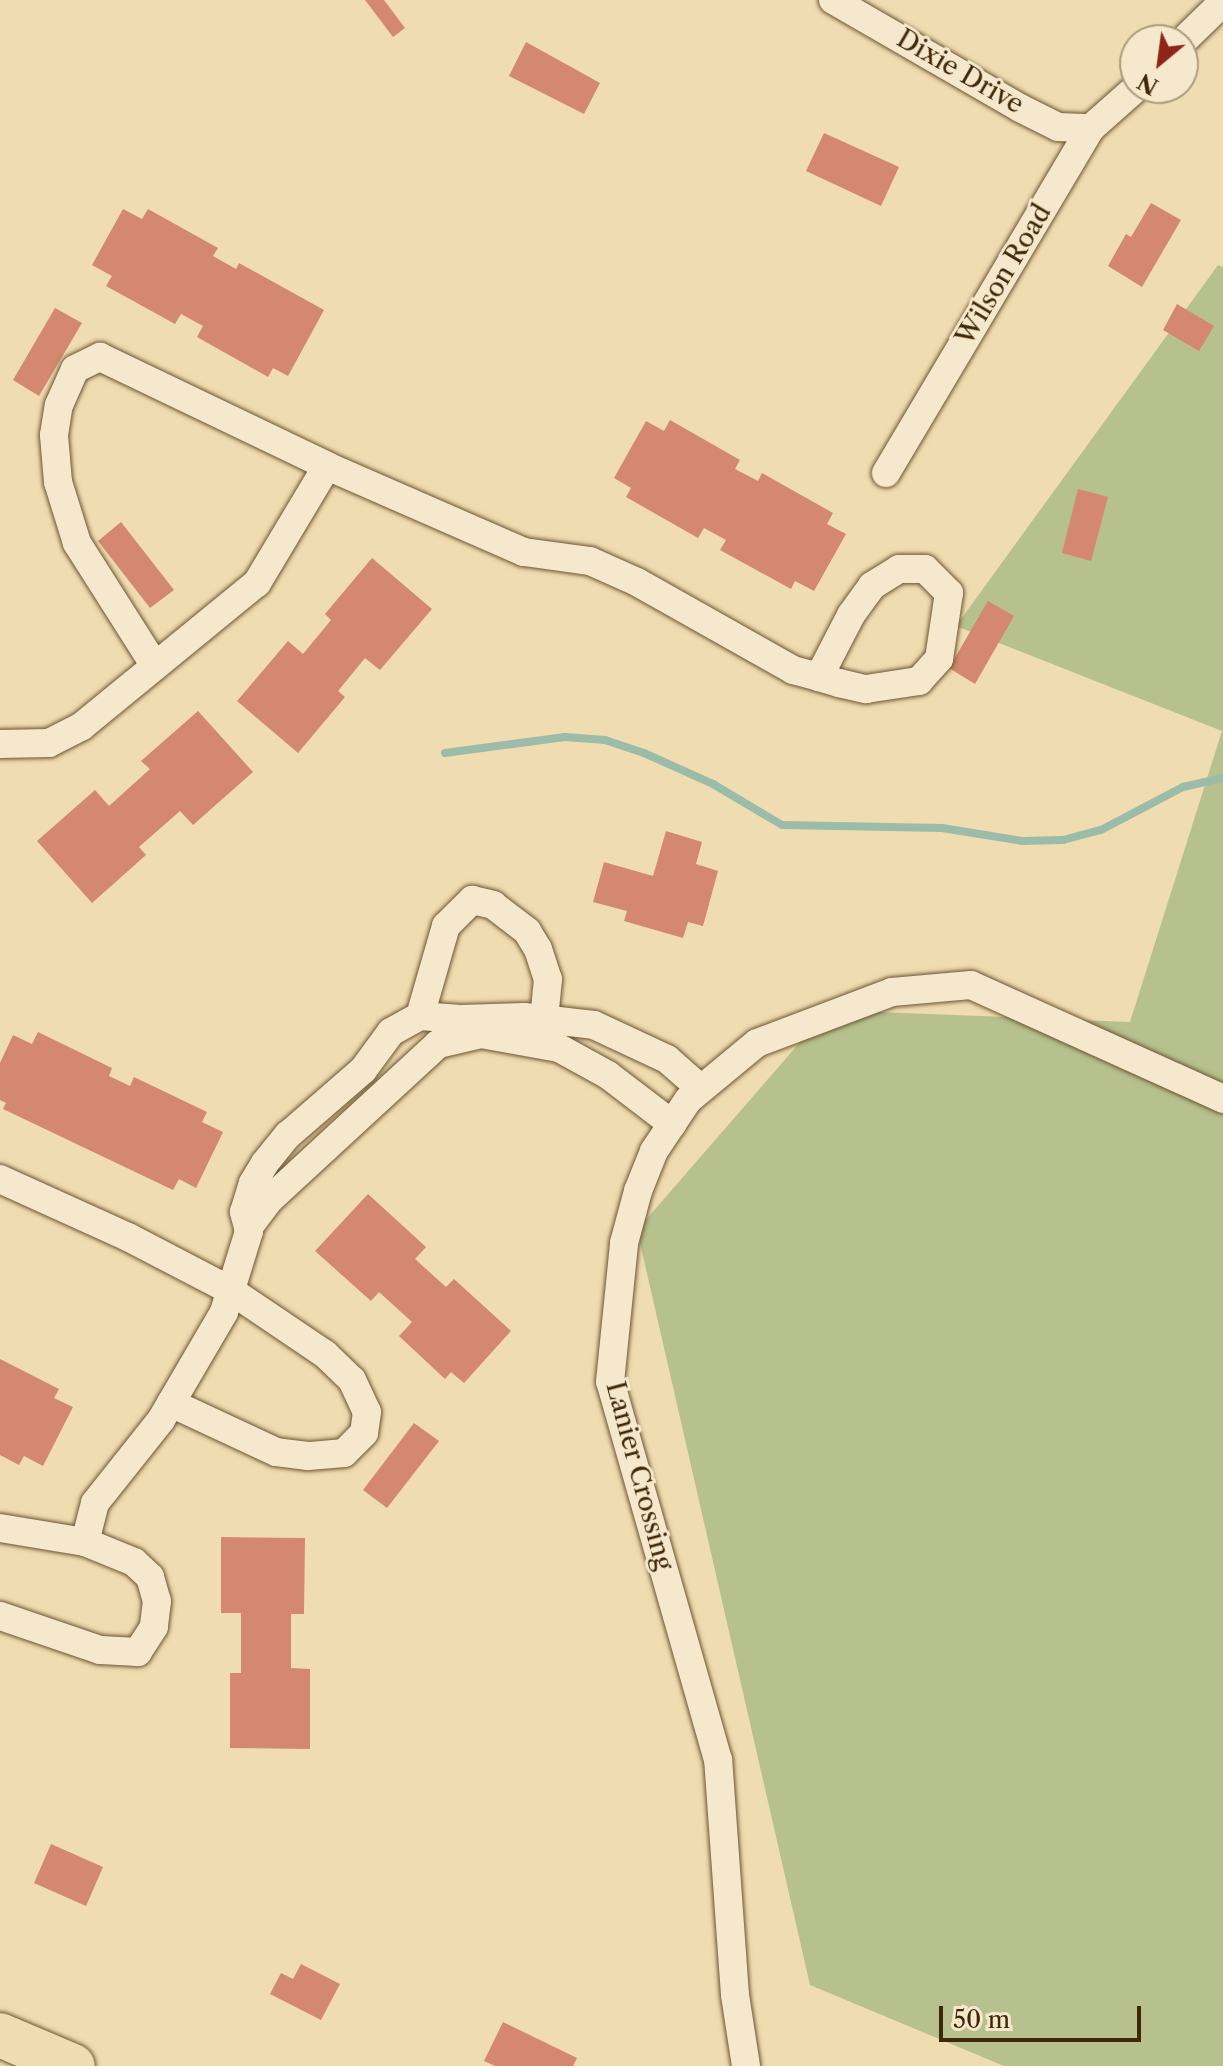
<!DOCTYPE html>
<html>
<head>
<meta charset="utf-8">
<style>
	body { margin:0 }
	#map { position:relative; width:1223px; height:2066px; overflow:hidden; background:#f0dcb1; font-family:"Libre Caslon Text",serif }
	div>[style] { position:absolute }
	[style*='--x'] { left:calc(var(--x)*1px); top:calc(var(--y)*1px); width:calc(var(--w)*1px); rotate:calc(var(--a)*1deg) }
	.green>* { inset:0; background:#b6c18e }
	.stream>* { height:8px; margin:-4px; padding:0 4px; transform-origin:4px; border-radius:4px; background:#9bbca8 }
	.building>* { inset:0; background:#d3886f }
	.roads { filter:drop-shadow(0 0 2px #6c5532) drop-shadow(0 0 2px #6c5532) }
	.street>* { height:28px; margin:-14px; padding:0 14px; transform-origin:14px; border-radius:14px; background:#f5e8cc }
	.highway>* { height:44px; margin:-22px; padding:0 22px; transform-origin:22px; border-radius:22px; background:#f0dcb1 }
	span { translate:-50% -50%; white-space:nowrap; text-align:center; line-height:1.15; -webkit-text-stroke:6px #f5e8cc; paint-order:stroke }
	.street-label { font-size:26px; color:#402807 }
	.north { position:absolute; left:1119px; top:24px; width:80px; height:80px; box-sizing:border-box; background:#f5e8cc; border:2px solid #ad9b7d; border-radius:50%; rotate:209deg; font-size:22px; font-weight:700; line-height:32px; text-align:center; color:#402807 }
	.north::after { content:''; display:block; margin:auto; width:28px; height:36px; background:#8f2418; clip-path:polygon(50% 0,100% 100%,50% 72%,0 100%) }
	.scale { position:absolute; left:939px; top:2006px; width:202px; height:36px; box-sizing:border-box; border:4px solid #402807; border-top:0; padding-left:10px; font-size:24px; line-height:28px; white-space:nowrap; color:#402807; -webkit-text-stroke:6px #f5e8cc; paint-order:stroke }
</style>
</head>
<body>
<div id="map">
	<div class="green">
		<i style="clip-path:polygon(1218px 265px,1223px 267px,1223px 2066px,1004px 2066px,810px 1985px,637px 1230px,828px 1010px,1130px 1022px,1222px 731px,956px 626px)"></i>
	</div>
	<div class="stream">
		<i style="--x:445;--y:753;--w:121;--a:-7.6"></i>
		<i style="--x:565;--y:737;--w:40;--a:4.3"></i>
		<i style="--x:605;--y:740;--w:41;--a:18.4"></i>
		<i style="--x:644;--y:753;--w:76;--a:24.2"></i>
		<i style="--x:713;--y:784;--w:80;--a:30.7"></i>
		<i style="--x:782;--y:825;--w:160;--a:1.1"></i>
		<i style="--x:942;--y:828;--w:81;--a:9.2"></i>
		<i style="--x:1022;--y:841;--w:41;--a:-1.4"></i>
		<i style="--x:1063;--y:840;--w:39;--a:-15"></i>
		<i style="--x:1101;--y:830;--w:93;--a:-27.7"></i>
		<i style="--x:1183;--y:787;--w:41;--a:-12.7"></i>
	</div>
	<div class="building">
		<i style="clip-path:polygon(365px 0,384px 0,405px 28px,393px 37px)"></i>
		<i style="clip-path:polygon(526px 42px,600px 83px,584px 114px,509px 76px)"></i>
		<i style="clip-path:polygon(824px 133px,899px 167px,881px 206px,806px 171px)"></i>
		<i style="clip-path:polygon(1151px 203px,1181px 220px,1142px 287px,1108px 266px,1126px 234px,1131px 237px)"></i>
		<i style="clip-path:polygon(123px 209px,142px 219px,148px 209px,218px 248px,213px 256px,236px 269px,239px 263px,324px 310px,288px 376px,273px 368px,268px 377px,197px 337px,203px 326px,181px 314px,175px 324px,106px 286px,112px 276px,92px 265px)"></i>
		<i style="clip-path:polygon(1177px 304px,1214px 326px,1199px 351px,1163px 330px)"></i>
		<i style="clip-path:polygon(55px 308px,82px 323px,39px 396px,13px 380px)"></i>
		<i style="clip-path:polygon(670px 420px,740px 460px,735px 469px,758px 481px,762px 473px,833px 513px,827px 524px,846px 534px,814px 591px,795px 581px,791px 589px,720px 550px,726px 540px,704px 528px,698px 538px,626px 497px,631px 488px,614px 478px,646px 421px,664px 431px)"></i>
		<i style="clip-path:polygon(1078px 489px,1108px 497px,1091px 561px,1062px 553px)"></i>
		<i style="clip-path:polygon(121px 522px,174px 590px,150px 608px,98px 541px)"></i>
		<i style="clip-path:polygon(372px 558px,432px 609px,380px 670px,365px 658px,338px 691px,345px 697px,298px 753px,237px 701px,288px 641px,303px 654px,331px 620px,325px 614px)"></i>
		<i style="clip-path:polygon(988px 601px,1014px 616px,975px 684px,949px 668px)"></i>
		<i style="clip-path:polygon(198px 711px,253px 772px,193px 825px,180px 811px,139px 847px,146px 855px,92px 903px,37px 841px,95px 790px,109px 806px,150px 769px,141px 761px)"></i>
		<i style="clip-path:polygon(666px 831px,702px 842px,696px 864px,718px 871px,703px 926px,688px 922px,683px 938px,624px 921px,627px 911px,593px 902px,604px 862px,653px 876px)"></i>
		<i style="clip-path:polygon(38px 1032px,112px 1068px,109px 1076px,130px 1086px,134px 1077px,207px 1112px,202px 1122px,223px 1132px,196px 1188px,179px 1179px,173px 1190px,3px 1109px,6px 1103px,0 1100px,0 1063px,13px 1035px,32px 1044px)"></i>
		<i style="clip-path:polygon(368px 1194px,426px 1247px,415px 1259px,446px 1287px,454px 1279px,511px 1331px,464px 1383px,451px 1372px,445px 1379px,399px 1336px,412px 1322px,379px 1292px,371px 1301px,315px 1251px)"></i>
		<i style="clip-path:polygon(0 1359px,59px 1389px,54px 1398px,73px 1407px,43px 1466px,24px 1456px,19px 1465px,0 1455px)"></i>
		<i style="clip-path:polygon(414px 1423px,439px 1441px,387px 1508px,363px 1490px)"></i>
		<i style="clip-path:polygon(221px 1537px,305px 1538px,304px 1614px,291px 1614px,291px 1668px,310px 1669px,310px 1749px,230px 1748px,230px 1673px,241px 1673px,241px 1613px,221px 1613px)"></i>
		<i style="clip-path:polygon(51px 1844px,103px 1867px,86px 1906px,34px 1883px)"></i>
		<i style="clip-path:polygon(301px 1964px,340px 1984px,321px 2020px,270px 1994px,281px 1973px,293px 1979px)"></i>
		<i style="clip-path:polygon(503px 2022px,577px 2058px,573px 2066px,495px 2066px,484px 2061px)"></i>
	</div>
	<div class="roads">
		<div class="street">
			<i style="--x:833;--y:0;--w:216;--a:30"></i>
			<i style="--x:1020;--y:108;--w:42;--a:26.6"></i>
			<i style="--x:1058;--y:127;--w:33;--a:2"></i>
			<i style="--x:1183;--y:41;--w:56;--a:-44.3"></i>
			<i style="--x:886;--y:473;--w:401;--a:-59.3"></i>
			<i style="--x:1091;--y:128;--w:60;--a:-41.6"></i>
			<i style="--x:155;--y:666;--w:146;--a:-122.4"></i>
			<i style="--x:77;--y:543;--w:64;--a:-107.3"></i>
			<i style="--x:58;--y:482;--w:47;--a:-94.9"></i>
			<i style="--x:54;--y:435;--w:30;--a:-81"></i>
			<i style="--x:59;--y:405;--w:39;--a:-66"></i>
			<i style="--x:75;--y:369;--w:28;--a:-26"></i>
			<i style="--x:100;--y:357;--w:252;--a:25.6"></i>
			<i style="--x:327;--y:466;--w:215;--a:23.6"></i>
			<i style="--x:524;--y:552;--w:67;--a:7.8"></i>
			<i style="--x:590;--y:561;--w:51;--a:24.1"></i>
			<i style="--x:637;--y:582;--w:179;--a:29.4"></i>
			<i style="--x:793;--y:670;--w:27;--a:15"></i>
			<i style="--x:819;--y:677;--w:21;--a:17"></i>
			<i style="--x:839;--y:683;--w:28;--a:13"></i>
			<i style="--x:866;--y:689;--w:54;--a:-8.6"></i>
			<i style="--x:919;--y:681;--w:30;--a:-48"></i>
			<i style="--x:939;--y:659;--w:67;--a:-81.4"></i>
			<i style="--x:949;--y:593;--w:34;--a:-135"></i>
			<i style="--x:925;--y:569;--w:26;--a:180"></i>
			<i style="--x:899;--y:569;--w:32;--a:148"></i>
			<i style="--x:872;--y:586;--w:36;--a:126"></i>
			<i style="--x:851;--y:615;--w:70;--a:117.3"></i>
			<i style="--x:0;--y:744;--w:49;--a:-1.2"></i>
			<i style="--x:49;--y:743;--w:37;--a:-27"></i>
			<i style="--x:82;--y:726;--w:226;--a:-39.3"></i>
			<i style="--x:257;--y:583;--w:136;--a:-59.1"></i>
			<i style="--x:420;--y:1016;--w:94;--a:-73.9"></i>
			<i style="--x:446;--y:926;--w:37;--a:-45"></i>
			<i style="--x:472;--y:900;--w:22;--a:13"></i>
			<i style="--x:493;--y:905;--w:43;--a:37.4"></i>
			<i style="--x:527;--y:931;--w:21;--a:59"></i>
			<i style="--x:538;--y:949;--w:32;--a:72"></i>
			<i style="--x:548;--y:979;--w:40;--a:95.7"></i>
			<i style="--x:0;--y:1179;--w:141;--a:24.4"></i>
			<i style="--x:128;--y:1237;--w:115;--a:27.5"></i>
			<i style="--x:230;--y:1290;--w:115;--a:34"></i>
			<i style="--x:325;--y:1354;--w:37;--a:44"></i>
			<i style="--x:352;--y:1380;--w:35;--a:65"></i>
			<i style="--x:367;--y:1412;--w:21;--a:98"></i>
			<i style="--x:364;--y:1433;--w:28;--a:135"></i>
			<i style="--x:344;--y:1453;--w:36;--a:175"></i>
			<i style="--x:308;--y:1456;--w:32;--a:-173"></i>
			<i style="--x:276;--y:1452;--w:116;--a:-155"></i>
			<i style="--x:248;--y:1228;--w:34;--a:-53"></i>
			<i style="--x:268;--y:1201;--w:231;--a:-42.7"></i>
			<i style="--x:438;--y:1044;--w:44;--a:-13.1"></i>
			<i style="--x:481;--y:1034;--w:79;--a:10.2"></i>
			<i style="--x:559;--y:1048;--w:56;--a:28.9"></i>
			<i style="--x:608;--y:1075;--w:81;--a:37.4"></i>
			<i style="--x:0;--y:1528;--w:86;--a:9.4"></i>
			<i style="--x:85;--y:1542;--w:53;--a:22.2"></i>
			<i style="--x:134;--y:1562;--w:22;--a:43"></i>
			<i style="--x:150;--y:1577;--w:25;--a:74"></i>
			<i style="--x:157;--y:1601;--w:26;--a:97"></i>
			<i style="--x:154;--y:1627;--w:30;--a:123"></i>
			<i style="--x:138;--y:1652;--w:38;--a:-177"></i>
			<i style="--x:100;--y:1650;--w:106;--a:-161.2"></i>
			<i style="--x:85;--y:1542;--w:40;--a:-75.6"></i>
			<i style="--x:95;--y:1503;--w:106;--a:-51.5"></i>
			<i style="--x:161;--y:1420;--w:125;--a:-59.7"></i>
			<i style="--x:224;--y:1312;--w:85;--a:-72.8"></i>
			<i style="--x:249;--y:1231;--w:20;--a:-105"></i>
			<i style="--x:244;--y:1212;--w:30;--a:-73"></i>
			<i style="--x:253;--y:1183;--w:23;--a:-59"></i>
			<i style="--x:265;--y:1163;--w:36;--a:-51"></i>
			<i style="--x:288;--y:1135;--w:99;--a:-40.9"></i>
			<i style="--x:363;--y:1070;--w:47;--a:-53.6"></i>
			<i style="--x:391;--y:1032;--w:33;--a:-29"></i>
			<i style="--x:420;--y:1016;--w:40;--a:4.3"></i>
			<i style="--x:460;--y:1019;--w:64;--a:-1.8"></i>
			<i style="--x:524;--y:1017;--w:70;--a:6.5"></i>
			<i style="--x:594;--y:1025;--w:81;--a:25"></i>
			<i style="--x:667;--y:1059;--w:45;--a:41.4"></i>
			<i style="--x:746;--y:2066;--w:72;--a:-98.8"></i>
			<i style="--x:735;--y:1995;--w:236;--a:-94.1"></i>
			<i style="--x:718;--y:1760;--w:393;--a:-105.9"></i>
			<i style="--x:610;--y:1382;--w:140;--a:-84.2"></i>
			<i style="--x:624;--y:1243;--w:54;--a:-74.9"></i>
			<i style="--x:638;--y:1191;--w:43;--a:-68.2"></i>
			<i style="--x:654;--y:1151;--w:61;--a:-56.3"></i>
			<i style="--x:688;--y:1100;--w:89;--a:-39.6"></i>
			<i style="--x:757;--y:1043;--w:144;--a:-20.7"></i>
			<i style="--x:892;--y:992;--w:79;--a:-5.1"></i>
			<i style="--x:971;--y:985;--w:277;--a:24.3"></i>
		</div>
		<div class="highway">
			<i style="--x:0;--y:2035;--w:79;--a:23"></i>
		</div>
	</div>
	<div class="street-label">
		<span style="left:960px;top:72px;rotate:30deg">Dixie Drive</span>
		<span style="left:1004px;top:275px;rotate:-59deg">Wilson Road</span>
		<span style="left:639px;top:1476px;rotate:75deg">Lanier Crossing</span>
	</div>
	<div class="north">N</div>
	<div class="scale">50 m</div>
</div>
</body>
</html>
